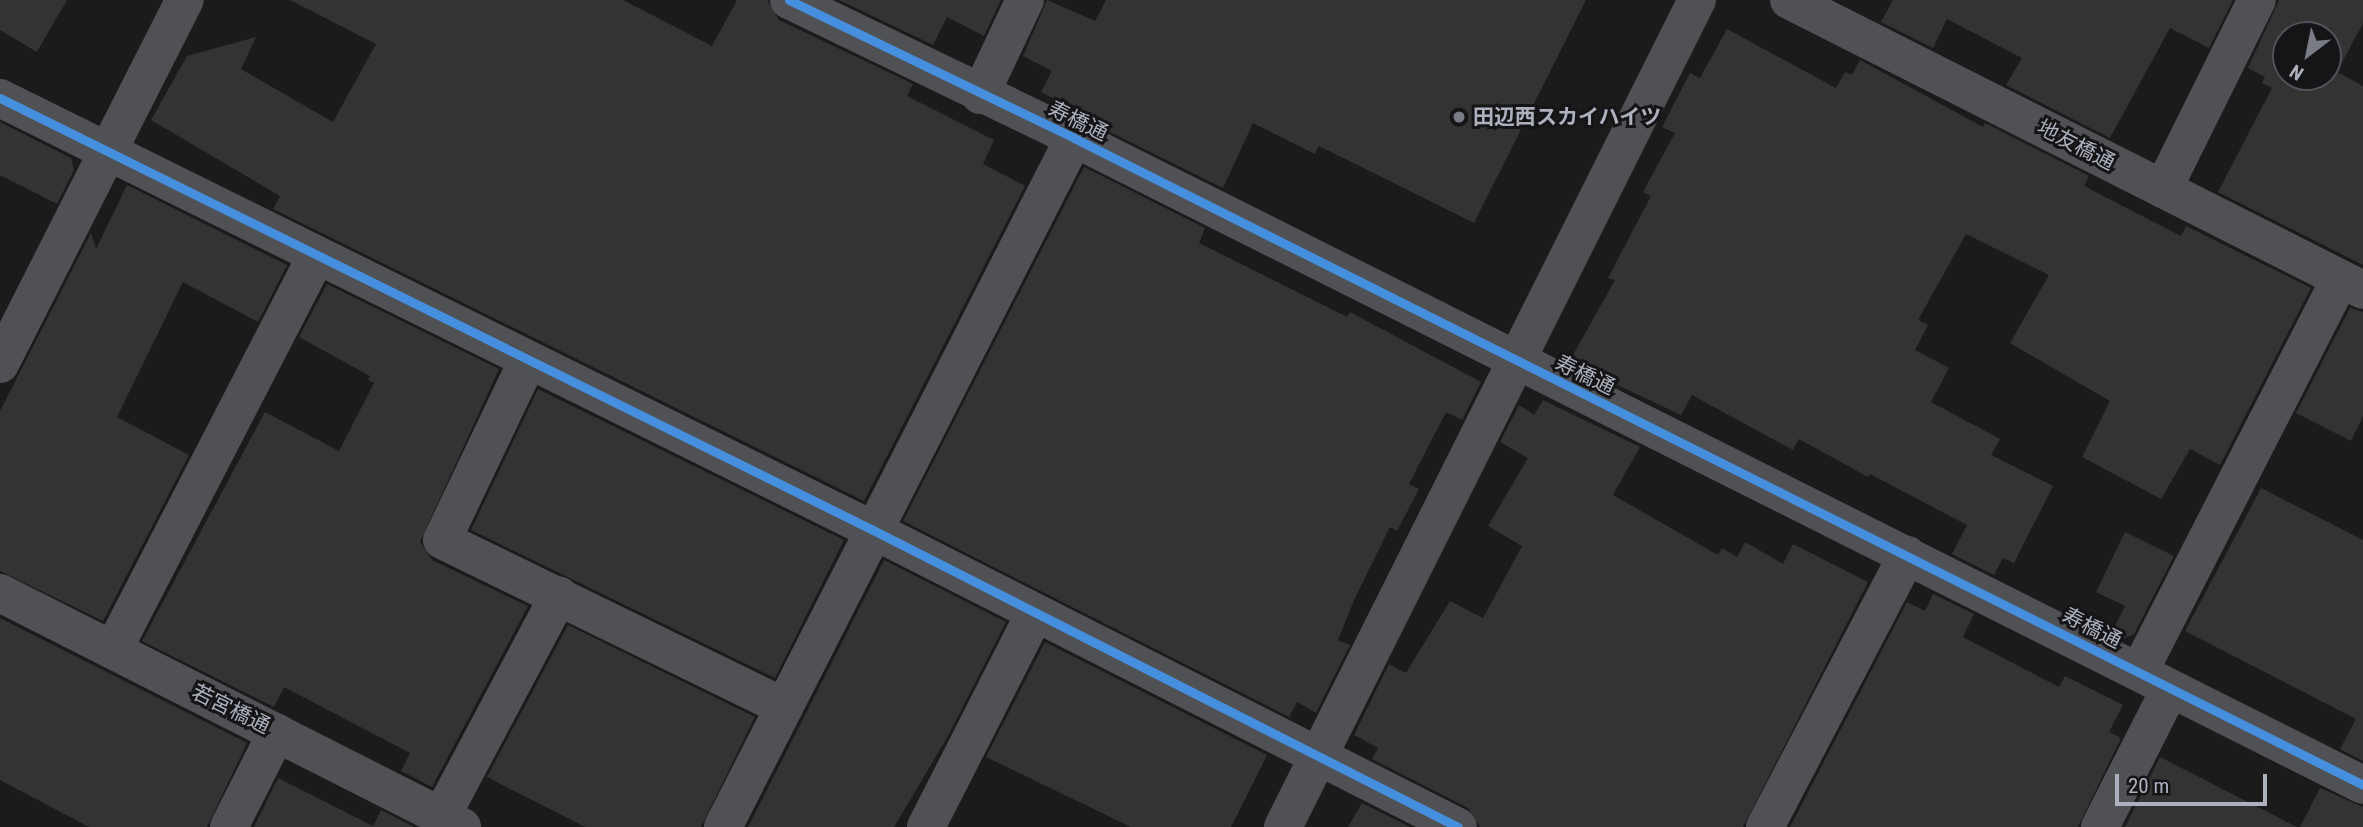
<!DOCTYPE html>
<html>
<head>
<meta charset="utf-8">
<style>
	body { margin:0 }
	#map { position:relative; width:2363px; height:827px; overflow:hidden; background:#1b1b1c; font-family:"Roboto Condensed","Noto Sans JP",sans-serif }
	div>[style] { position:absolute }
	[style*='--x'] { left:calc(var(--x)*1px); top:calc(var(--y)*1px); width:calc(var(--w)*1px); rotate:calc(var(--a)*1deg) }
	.building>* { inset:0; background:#333334 }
	.minor>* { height:38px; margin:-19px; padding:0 19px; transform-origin:19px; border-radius:19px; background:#4f5155 }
	.cycleway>* { height:9px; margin:-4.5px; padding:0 4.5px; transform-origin:4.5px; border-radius:4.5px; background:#468fdf }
	.dots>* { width:19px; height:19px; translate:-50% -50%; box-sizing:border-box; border:4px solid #151518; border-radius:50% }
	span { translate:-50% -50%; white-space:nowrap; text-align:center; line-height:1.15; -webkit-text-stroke:6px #151518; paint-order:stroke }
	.poi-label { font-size:21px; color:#adb1bd; font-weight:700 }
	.left { translate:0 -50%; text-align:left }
	.street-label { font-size:21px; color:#adb1bd }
	.north { position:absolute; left:2272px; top:21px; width:70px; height:70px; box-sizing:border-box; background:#151518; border:2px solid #52535a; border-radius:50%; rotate:212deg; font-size:19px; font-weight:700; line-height:28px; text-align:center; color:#adb1bd }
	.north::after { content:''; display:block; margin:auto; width:24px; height:32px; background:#7a7c85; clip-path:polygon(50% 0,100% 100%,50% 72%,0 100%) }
	.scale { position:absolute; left:2115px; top:774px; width:152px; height:32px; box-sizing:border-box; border:4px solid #adb1bd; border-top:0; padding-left:9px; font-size:21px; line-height:24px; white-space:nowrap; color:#adb1bd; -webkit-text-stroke:5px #151518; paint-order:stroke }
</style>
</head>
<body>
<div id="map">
	<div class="building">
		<i style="clip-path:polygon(0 0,67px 0,37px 52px,0 30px)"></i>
		<i style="clip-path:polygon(290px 0,623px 0,712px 46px,737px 0,767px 0,779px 20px,913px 84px,907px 96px,994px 140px,983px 164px,1025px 186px,864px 501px,273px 209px,280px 196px,151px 120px,187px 56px,256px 37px,241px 69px,333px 122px,376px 44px)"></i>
		<i style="clip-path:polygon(839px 0,1001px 0,984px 36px,947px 17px,933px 45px)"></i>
		<i style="clip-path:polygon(1047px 0,1095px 21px,1106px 0,1586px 0,1474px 223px,1319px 146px,1315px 154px,1253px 123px,1223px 188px,1102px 128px,1104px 124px,1041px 92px,1052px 71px,1023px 56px)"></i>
		<i style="clip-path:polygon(1893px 0,2233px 0,2209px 48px,2170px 28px,2110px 138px,2006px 85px,2022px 58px,1947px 19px,1933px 48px,1881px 22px)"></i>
		<i style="clip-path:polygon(evenodd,2279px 0,2363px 0,2363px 23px,2337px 72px,2363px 86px,2363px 265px,2218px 192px,2272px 88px,2262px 83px,2265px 77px,2248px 68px,2279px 0,2286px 35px,2328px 35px,2328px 77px,2286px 77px,2286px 35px)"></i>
		<i style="clip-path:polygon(1727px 29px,1836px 88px,1845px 72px,1852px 75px,1860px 60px,1983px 127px,1985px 123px,2089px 176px,2084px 186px,2181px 236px,2186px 226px,2311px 288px,2220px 465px,2190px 449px,2161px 499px,2082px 457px,2110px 401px,2010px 343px,2049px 275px,1966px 234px,1918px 320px,1928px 325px,1915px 350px,1949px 368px,1931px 402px,2000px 439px,1991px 455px,2053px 486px,2014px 563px,2003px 558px,1994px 575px,1952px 554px,1967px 525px,1870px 474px,1868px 477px,1799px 439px,1793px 450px,1692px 395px,1681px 415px,1569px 362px,1615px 280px,1608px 278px,1651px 196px,1643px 192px,1675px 133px,1662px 127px,1690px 73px,1700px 78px)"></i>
		<i style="clip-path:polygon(0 122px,71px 158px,74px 170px,57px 204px,0 175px)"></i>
		<i style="clip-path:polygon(1084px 167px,1205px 228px,1199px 243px,1347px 317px,1350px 312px,1481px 382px,1462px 420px,1446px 412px,1409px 484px,1419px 489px,1397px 531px,1390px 527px,1354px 600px,1338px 640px,1350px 645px,1316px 713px,1297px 702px,1289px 717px,903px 521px)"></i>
		<i style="clip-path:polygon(127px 185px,287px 265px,258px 322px,183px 282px,117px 417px,189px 455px,103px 621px,0 571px,0 411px,91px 233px,96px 249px)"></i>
		<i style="clip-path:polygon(327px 284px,499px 369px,420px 542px,432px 560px,528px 606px,432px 787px,401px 771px,410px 753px,284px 687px,274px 707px,142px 641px,265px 412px,339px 451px,374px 383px,368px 380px,370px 376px,299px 337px)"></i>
		<i style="clip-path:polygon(2350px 308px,2363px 312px,2363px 416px,2351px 441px,2296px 413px)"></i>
		<i style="clip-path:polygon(538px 389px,844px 540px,775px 678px,471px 530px)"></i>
		<i style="clip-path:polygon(1543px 400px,1640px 447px,1613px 495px,1718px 555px,1722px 548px,1737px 557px,1745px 542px,1783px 564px,1793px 544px,1868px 582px,1743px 827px,1480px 827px,1468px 808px,1372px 759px,1378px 748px,1354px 735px,1389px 664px,1406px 673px,1450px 601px,1483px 618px,1522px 546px,1488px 526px,1528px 458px,1500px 442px,1519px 405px,1534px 415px)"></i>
		<i style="clip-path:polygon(2261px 488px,2363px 540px,2363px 761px,2340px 749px,2356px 719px,2185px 631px)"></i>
		<i style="clip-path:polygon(2125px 532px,2174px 556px,2134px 634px,2122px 639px,2111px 634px,2125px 606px,2096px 592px)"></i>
		<i style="clip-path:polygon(884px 560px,1006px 622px,948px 736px,894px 827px,748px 827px)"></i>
		<i style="clip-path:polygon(1933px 594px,1974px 614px,1963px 637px,2059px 687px,2065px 676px,2123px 705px,2109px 732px,2121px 738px,2078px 827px,1790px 827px,1907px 602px,1925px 611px)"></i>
		<i style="clip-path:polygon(0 618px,247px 743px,207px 827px,89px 827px,0 780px)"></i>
		<i style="clip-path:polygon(568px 625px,755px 717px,701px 827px,585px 827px,487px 777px)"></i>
		<i style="clip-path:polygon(1045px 642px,1267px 755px,1231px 827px,1131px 827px,986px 757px)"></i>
		<i style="clip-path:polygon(2160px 757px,2297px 827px,2125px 827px)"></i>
		<i style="clip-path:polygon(278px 778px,373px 826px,381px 810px,414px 827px,254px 827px)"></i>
		<i style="clip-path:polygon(2320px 788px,2363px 807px,2363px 827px,2300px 827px)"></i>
		<i style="clip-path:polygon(1362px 803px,1410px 827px,1348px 827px)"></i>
	</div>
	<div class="minor">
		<i style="--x:789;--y:0;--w:317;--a:25.8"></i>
		<i style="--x:1074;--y:138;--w:1442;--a:26.65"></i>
		<i style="--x:1789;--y:0;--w:643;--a:26.8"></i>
		<i style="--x:980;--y:95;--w:105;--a:-64.7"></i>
		<i style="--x:0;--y:98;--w:974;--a:26.33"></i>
		<i style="--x:873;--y:530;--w:656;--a:26.92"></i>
		<i style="--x:2163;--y:189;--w:211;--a:-63.6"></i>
		<i style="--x:528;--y:360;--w:199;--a:115.5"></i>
		<i style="--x:442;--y:540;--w:381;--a:26"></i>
		<i style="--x:0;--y:364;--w:408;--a:-63.1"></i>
		<i style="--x:0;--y:593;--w:518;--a:26.86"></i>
		<i style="--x:113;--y:650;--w:442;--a:-62.7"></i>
		<i style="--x:2139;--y:672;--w:441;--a:-62.9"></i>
		<i style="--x:441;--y:817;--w:251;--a:-62"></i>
		<i style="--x:229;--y:827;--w:106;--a:-63.2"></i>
		<i style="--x:723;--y:827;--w:773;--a:-63"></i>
		<i style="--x:926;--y:827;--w:240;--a:-63"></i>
		<i style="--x:1283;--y:827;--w:925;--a:-63.41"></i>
		<i style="--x:1765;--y:827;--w:307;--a:-62.4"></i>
		<i style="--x:2100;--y:827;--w:155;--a:-63.1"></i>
	</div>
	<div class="cycleway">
		<i style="--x:789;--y:0;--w:317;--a:25.8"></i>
		<i style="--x:1074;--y:138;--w:1442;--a:26.65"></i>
		<i style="--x:0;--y:98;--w:974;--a:26.33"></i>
		<i style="--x:873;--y:530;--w:656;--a:26.92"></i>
	</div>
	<div class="dots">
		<i style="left:1459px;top:117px;background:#7a7c85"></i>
	</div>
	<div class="poi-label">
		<span class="left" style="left:1473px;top:117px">田辺西スカイハイツ</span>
	</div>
	<div class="street-label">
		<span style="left:1078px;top:121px;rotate:26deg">寿橋通</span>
		<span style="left:2076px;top:145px;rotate:27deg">地友橋通</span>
		<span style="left:1585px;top:375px;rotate:26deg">寿橋通</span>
		<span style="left:2092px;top:628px;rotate:27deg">寿橋通</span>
		<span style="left:231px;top:709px;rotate:26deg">若宮橋通</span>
	</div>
	<div class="north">N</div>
	<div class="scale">20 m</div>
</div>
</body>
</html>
